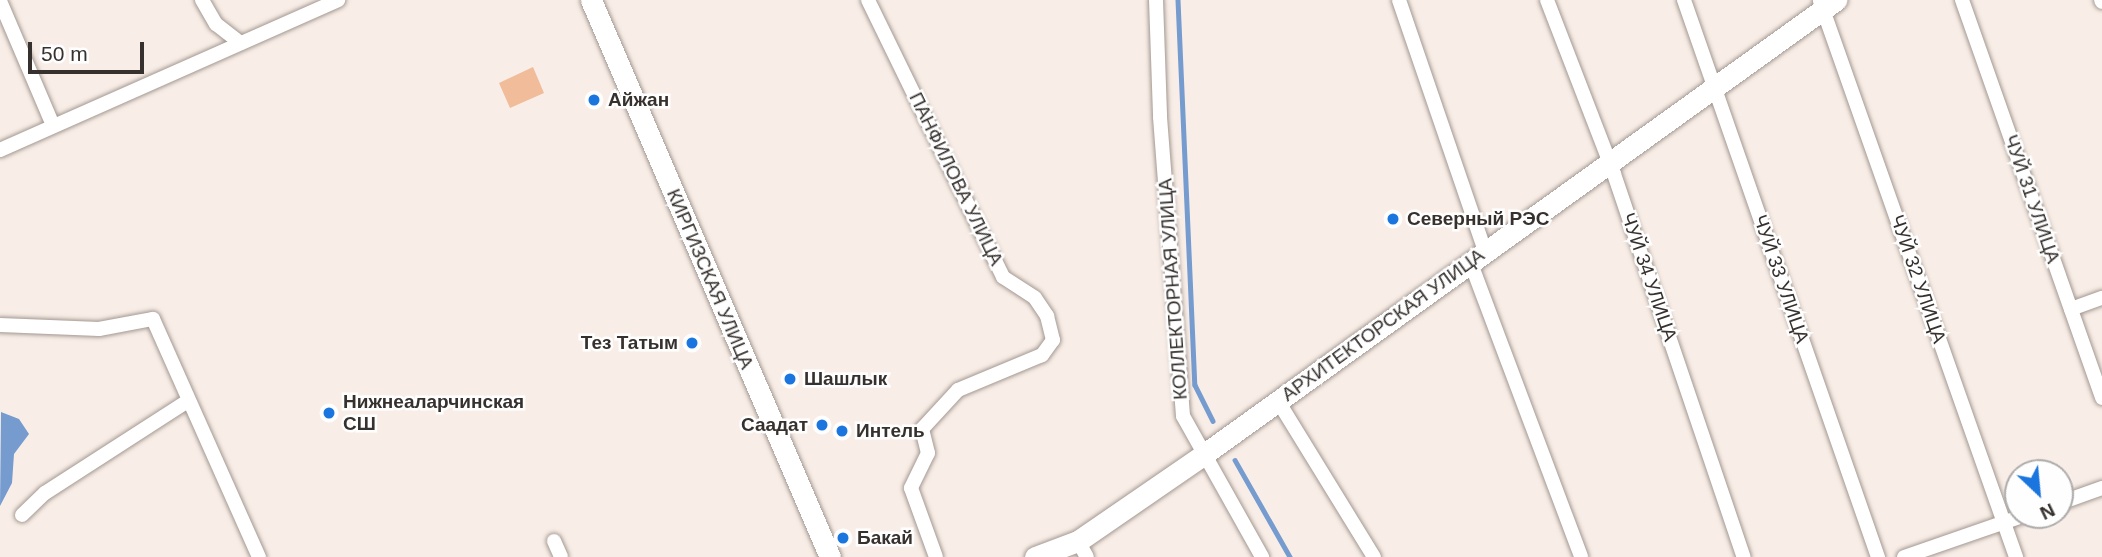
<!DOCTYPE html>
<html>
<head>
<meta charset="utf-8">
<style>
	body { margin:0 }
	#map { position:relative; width:2102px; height:557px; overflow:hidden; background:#f9eee7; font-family:Helvetica,sans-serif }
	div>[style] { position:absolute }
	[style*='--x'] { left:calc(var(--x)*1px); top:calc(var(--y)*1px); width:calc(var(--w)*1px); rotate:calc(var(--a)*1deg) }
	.green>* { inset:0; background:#f0bc99 }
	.water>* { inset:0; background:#759bcf }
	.stream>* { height:4.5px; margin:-2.25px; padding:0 2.25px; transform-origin:2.25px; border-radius:2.25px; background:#759bcf }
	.roads { filter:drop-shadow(0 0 2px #a29891) drop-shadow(0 0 2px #a29891) }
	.street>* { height:14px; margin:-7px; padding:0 7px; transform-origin:7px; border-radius:7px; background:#fff }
	.secondary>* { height:21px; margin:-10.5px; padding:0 10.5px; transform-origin:10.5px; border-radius:10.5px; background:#fff }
	.dots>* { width:19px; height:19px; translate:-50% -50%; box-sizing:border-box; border:4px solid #fefefe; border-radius:50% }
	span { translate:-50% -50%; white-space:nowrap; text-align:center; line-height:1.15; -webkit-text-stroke:5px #fefefe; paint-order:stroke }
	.poi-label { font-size:19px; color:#36312e; font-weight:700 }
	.left { translate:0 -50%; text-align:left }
	.right { translate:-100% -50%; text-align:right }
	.street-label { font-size:19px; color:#36312e }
	.north { position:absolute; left:2004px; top:459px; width:70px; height:70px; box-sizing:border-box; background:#fefefe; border:2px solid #aeacab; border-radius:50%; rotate:154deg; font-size:19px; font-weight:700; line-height:28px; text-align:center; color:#36312e }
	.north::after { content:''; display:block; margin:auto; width:24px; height:32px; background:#1a75de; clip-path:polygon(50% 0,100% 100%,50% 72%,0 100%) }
	.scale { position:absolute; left:28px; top:42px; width:116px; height:32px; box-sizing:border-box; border:4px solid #36312e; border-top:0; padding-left:9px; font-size:21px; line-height:24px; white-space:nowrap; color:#36312e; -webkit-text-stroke:5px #fefefe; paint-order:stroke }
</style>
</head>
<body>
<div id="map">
	<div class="green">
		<i style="clip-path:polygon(533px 67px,544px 93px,510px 108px,499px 83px)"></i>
	</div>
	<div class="water">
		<i style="clip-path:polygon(1px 412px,19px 419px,29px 434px,14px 454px,12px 483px,0 506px)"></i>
	</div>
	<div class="stream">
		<i style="--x:1178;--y:0;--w:385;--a:87.5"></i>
		<i style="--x:1195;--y:385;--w:40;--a:63.4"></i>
		<i style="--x:1235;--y:460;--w:112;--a:60.4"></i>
	</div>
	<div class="roads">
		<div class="street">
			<i style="--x:202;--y:0;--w:28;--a:60"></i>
			<i style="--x:216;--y:24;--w:31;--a:38"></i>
			<i style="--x:868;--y:0;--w:308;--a:64"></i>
			<i style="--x:1003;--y:277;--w:38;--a:33"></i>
			<i style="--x:1035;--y:298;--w:22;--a:56"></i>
			<i style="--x:1047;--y:316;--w:25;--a:76"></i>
			<i style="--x:1053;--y:340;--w:19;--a:126"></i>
			<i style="--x:1042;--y:355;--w:91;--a:157.4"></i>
			<i style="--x:958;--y:390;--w:53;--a:132.7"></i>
			<i style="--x:922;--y:429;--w:25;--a:76"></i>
			<i style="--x:928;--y:453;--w:39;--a:116"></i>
			<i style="--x:911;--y:488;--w:73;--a:70.1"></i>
			<i style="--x:1156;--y:0;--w:117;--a:88"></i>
			<i style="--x:1160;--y:117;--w:300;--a:85.6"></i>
			<i style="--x:1183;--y:416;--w:162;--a:60.7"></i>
			<i style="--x:1399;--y:0;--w:265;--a:71.1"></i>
			<i style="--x:1547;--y:0;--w:186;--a:68.9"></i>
			<i style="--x:1614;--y:174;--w:404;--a:71.3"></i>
			<i style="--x:1684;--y:0;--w:590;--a:70.8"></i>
			<i style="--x:1962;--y:0;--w:422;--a:70.6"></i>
			<i style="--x:2101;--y:0;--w:2;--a:63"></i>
			<i style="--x:0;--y:1;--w:135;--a:66.9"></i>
			<i style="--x:1820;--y:1;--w:590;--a:70.58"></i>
			<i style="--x:0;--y:150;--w:370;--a:-23.9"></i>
			<i style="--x:1470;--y:261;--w:316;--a:69.4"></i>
			<i style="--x:2071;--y:309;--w:33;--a:-20"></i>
			<i style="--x:0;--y:325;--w:99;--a:2.3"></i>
			<i style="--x:99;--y:329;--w:55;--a:-10.5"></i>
			<i style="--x:153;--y:319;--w:261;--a:66"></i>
			<i style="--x:1278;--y:401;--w:183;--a:58.4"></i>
			<i style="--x:2060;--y:503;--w:45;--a:-19.7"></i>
			<i style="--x:22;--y:515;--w:32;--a:-44"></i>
			<i style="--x:45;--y:493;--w:170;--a:-32.8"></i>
			<i style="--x:554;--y:541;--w:17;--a:66"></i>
			<i style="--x:1078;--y:541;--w:18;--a:61"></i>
			<i style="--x:1904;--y:557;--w:128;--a:-19.1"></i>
		</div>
		<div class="secondary">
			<i style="--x:591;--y:0;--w:606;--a:66.78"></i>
			<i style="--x:1035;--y:557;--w:46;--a:-20.4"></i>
			<i style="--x:1078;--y:541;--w:152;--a:-34.5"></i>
			<i style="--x:1203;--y:455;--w:780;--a:-35.71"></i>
		</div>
	</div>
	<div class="dots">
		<i style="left:594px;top:100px;background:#1a75de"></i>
		<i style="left:1393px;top:219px;background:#1a75de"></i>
		<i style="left:692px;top:343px;background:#1a75de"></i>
		<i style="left:790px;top:379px;background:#1a75de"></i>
		<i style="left:329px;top:413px;background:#1a75de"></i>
		<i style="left:822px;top:425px;background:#1a75de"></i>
		<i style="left:842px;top:431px;background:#1a75de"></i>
		<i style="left:843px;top:538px;background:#1a75de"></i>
	</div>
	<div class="poi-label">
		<span class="left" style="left:608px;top:100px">Айжан</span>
		<span class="left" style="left:1407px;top:219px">Северный РЭС</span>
		<span class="right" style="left:678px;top:343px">Тез Татым</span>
		<span class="left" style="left:804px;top:379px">Шашлык</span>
		<span class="left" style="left:343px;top:413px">Нижнеаларчинская<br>СШ</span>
		<span class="right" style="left:808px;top:425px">Саадат</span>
		<span class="left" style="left:856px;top:431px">Интель</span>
		<span class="left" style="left:857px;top:538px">Бакай</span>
	</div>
	<div class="street-label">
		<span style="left:956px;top:179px;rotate:64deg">ПАНФИЛОВА УЛИЦА</span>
		<span style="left:2032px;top:199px;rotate:71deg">ЧУЙ 31 УЛИЦА</span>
		<span style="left:1649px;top:277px;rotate:71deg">ЧУЙ 34 УЛИЦА</span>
		<span style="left:710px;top:279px;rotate:67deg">КИРГИЗСКАЯ УЛИЦА</span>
		<span style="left:1781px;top:279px;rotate:71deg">ЧУЙ 33 УЛИЦА</span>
		<span style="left:1918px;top:279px;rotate:71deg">ЧУЙ 32 УЛИЦА</span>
		<span style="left:1173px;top:289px;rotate:-94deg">КОЛЛЕКТОРНАЯ УЛИЦА</span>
		<span style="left:1383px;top:325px;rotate:-36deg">АРХИТЕКТОРСКАЯ УЛИЦА</span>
	</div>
	<div class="north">N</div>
	<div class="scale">50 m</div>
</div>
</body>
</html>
